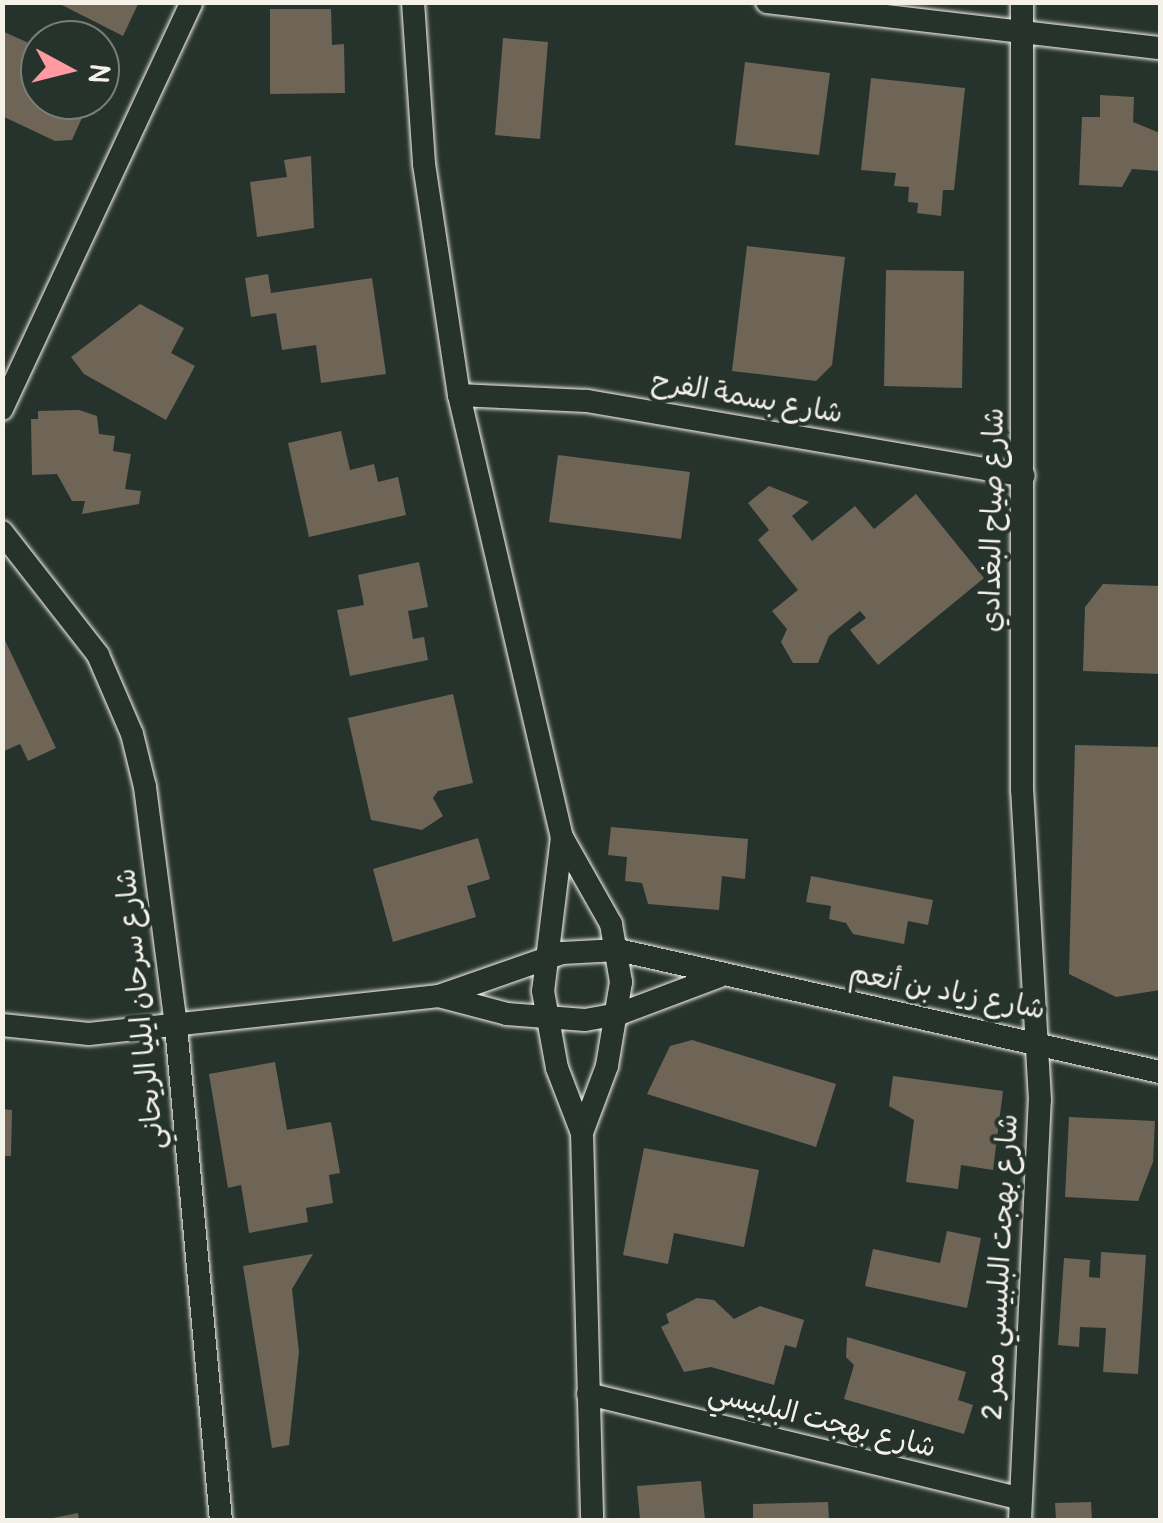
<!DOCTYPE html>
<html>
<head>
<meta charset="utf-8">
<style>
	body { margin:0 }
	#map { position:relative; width:1163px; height:1523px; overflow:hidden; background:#26332d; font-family:Pangolin,"Playpen Sans Arabic",sans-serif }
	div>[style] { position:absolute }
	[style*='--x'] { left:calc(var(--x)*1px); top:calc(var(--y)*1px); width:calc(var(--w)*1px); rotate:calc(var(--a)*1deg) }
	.building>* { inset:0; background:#6e6556 }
	.roads { filter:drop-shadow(0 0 2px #f4f1e8) drop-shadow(0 0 2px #f4f1e8) }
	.street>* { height:22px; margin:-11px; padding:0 11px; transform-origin:11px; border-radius:11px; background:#26332d }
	span { translate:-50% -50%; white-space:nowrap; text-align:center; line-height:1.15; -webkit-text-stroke:8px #26332d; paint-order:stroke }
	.street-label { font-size:28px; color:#f4f1e8 }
	.frame { position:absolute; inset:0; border:5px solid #f4f1e8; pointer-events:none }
	.north { position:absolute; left:20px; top:20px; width:100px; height:100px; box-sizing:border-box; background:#26332d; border:2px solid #787f78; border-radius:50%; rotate:97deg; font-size:28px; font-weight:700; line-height:40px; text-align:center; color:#f4f1e8 }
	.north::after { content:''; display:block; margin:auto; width:35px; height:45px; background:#ff9aa2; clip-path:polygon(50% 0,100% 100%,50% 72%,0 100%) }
</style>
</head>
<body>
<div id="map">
	<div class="building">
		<i style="clip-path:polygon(56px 2px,139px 2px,123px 36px)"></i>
		<i style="clip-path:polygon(270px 9px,331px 9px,332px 45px,344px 44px,345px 93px,270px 94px)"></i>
		<i style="clip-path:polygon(2px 31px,40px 48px,40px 100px,90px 100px,72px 140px,55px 141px,2px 116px)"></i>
		<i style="clip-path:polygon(503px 38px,548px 42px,540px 139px,495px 135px)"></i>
		<i style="clip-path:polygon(745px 62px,830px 73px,819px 155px,735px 145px)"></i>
		<i style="clip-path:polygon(871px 78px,965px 88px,954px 190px,943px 190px,941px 216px,917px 213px,918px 203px,908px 202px,909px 187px,894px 186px,896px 173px,861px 170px)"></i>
		<i style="clip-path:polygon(1100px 95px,1134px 97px,1133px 122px,1160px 133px,1160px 171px,1132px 169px,1122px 187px,1079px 185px,1082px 117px,1100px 117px)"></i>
		<i style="clip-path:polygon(311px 156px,314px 228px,257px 237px,250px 182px,287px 177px,284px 160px)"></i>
		<i style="clip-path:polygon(747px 246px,845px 257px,832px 365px,816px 381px,732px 371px)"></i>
		<i style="clip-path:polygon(886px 270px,964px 271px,962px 388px,884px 386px)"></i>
		<i style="clip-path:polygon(268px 274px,271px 293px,372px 278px,386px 374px,321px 383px,316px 345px,282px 350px,276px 313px,251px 317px,245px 278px)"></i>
		<i style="clip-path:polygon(140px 304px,184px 328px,171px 353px,195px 366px,166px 420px,84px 374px,71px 357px)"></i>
		<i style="clip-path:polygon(79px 410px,97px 416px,99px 434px,115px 436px,113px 451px,131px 454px,125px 489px,141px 491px,139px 504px,82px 514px,85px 501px,72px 501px,57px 474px,32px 475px,31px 419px,38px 419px,38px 411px)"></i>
		<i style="clip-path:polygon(341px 431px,350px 470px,374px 464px,378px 482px,398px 477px,406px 515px,309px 537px,288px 443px)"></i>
		<i style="clip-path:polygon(558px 455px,690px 472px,681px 539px,549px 522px)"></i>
		<i style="clip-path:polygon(769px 486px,809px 502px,792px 516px,812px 541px,855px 506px,874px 529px,916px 494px,984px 578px,878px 665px,850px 630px,866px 618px,860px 611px,829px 636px,818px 663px,793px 663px,781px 642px,787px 629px,772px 611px,798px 590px,758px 540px,769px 530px,748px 503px)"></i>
		<i style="clip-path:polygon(419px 562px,428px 607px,408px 611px,413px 639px,424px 637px,428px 660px,350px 676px,337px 610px,364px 605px,358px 575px)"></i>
		<i style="clip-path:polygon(1103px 584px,1160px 586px,1160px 674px,1083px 671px,1085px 607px)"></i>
		<i style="clip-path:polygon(2px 634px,56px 748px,28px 761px,20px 744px,2px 752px)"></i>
		<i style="clip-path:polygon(453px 694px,473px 783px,438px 791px,433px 798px,443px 816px,422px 830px,371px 820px,348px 718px)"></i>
		<i style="clip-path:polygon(1075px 745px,1160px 747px,1160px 990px,1116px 997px,1069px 974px)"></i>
		<i style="clip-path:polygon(611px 827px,748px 839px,745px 879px,722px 876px,719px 910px,648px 904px,642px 883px,625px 881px,627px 857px,608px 855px)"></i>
		<i style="clip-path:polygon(478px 838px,490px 879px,467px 886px,476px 917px,393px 942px,373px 869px)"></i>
		<i style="clip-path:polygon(811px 876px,933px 900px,928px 925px,908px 921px,904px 944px,853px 934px,846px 923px,829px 919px,831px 906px,806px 902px)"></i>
		<i style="clip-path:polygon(692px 1040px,836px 1084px,816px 1147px,647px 1094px,670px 1046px)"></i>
		<i style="clip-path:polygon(275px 1062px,287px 1130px,331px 1122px,340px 1173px,329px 1175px,333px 1203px,306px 1208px,308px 1222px,249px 1233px,241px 1185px,228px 1188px,209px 1074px)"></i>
		<i style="clip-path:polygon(893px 1076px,1003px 1091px,993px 1170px,961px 1165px,958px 1189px,906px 1182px,914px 1120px,889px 1106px)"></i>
		<i style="clip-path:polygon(2px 1109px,12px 1110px,11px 1156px,2px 1156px)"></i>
		<i style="clip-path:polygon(1069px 1117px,1155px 1121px,1153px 1162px,1138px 1201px,1065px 1197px)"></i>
		<i style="clip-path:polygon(644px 1148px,759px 1170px,744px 1247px,674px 1233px,668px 1264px,623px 1255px)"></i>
		<i style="clip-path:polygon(947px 1231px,981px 1238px,967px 1308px,865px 1286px,873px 1249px,940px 1263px)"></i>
		<i style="clip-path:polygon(1101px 1252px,1146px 1255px,1138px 1374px,1103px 1372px,1106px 1328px,1080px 1327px,1079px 1347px,1058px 1345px,1064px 1258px,1090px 1260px,1089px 1277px,1100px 1278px)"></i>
		<i style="clip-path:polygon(313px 1254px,292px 1289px,299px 1352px,289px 1445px,272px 1448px,243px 1266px)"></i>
		<i style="clip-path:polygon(697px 1298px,714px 1300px,734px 1319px,760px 1306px,804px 1320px,796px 1348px,785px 1345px,774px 1385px,711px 1367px,684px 1372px,661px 1327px,669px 1323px,666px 1314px)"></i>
		<i style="clip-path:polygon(847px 1337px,966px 1372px,958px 1400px,973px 1405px,964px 1434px,844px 1399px,854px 1365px,846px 1357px)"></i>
		<i style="clip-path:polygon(701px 1481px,705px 1520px,640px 1520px,637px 1486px)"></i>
		<i style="clip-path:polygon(828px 1502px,829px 1520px,753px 1520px,753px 1504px)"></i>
		<i style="clip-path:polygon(1091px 1502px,1092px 1520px,1056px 1520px,1055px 1503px)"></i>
		<i style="clip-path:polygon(78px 1513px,79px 1520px,48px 1520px,48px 1519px)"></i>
	</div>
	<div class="roads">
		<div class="street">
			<i style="--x:413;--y:2;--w:162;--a:86.1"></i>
			<i style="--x:424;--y:164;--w:234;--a:81.4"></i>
			<i style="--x:459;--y:395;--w:454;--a:76.9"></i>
			<i style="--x:562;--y:837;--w:155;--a:97"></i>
			<i style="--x:543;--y:991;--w:78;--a:79.7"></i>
			<i style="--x:557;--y:1068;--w:70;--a:69"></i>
			<i style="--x:767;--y:2;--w:396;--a:6.7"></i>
			<i style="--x:459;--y:395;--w:128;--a:2.7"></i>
			<i style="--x:587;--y:401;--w:443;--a:9.7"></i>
			<i style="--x:2;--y:409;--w:447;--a:-65"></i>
			<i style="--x:2;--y:532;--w:156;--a:52"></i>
			<i style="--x:98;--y:655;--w:86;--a:66.7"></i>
			<i style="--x:132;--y:734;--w:55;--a:76.2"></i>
			<i style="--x:145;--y:787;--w:241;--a:82.6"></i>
			<i style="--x:176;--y:1026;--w:496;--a:84.8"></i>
			<i style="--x:563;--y:839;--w:98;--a:60.5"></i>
			<i style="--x:611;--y:924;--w:59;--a:80.2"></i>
			<i style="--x:621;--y:982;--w:85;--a:99.5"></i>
			<i style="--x:607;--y:1066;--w:72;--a:110.5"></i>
			<i style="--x:582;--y:1133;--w:387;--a:88.5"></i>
			<i style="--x:439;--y:996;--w:70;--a:14.8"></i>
			<i style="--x:507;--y:1014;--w:78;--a:4.4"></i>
			<i style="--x:585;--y:1020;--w:35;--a:-10"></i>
			<i style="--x:619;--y:1014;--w:108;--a:-20.6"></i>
			<i style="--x:2;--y:1025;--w:87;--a:5.9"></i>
			<i style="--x:89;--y:1034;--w:352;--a:-6.2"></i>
			<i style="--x:439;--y:996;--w:130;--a:-19.3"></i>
			<i style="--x:562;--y:953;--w:56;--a:-3.1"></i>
			<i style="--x:618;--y:950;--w:556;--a:12.69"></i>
			<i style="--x:588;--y:1394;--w:443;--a:13.6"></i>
			<i style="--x:1020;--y:1520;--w:420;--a:-87.3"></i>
			<i style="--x:1040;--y:1100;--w:311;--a:-93.3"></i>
			<i style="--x:1022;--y:790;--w:788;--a:-90"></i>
		</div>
	</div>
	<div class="street-label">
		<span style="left:747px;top:398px;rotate:10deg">شارع بسمة الفرح</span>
		<span style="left:993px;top:520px;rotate:-89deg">شارع صياح البغدادي</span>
		<span style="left:947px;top:992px;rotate:11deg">شارع زياد بن أنعم</span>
		<span style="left:141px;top:1009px;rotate:-96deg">شارع سرحان ايليا الريحاني</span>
		<span style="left:1001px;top:1267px;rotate:-87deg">شارع بهجت البلبيسي ممر 2</span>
		<span style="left:822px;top:1421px;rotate:14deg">شارع بهجت البلبيسي</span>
	</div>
	<div class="frame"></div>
	<div class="north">N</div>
</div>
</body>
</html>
